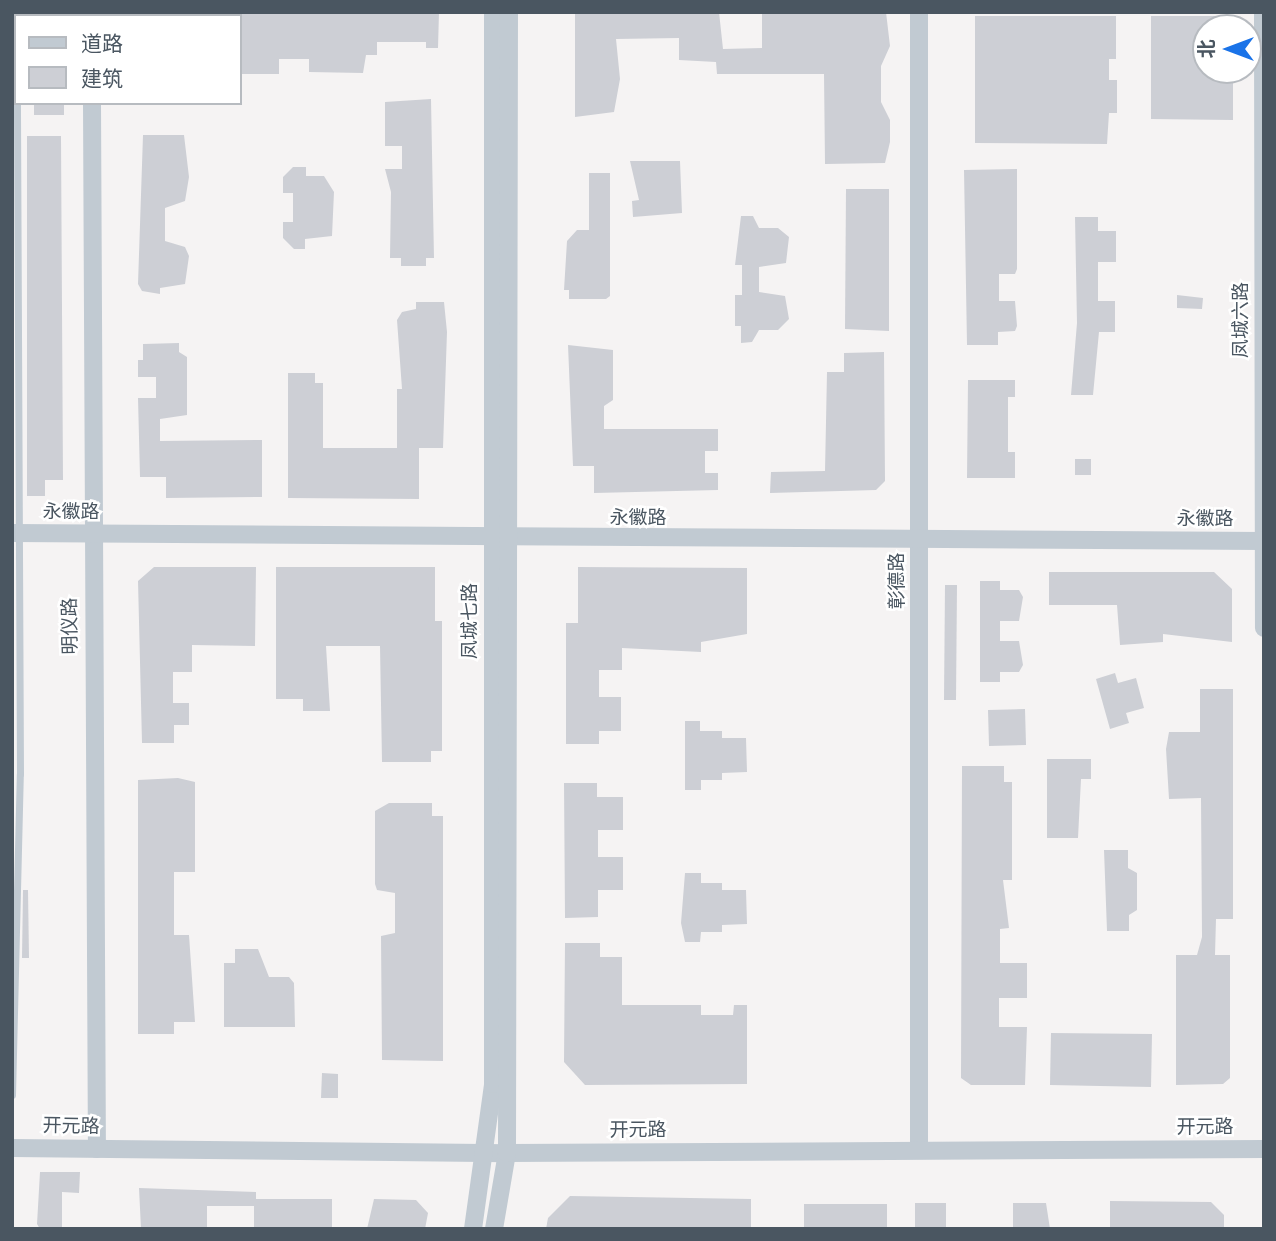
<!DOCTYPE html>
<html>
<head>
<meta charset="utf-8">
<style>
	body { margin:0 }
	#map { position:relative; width:1276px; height:1241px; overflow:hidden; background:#f5f3f3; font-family:"Source Sans 3","Noto Sans SC",sans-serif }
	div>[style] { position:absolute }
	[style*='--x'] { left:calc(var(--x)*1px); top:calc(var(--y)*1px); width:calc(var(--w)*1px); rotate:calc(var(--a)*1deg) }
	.building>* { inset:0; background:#cdcfd5 }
	.service>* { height:7px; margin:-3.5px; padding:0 3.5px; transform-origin:3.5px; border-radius:3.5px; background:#c1cad2 }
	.tertiary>* { height:18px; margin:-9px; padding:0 9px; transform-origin:9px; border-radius:9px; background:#c1cad2 }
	span { translate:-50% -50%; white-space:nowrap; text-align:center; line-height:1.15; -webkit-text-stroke:5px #fff; paint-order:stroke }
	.street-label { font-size:19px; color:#4a5661 }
	.frame { position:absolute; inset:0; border:14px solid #4a5661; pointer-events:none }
	.legend { position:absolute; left:14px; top:14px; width:228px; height:91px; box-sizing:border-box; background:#fff; border:2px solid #b7bbc0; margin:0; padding:9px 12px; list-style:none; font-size:21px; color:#4a5661 }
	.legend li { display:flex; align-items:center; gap:14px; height:35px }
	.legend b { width:35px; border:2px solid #b7bbc0 }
	.north { position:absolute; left:1192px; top:14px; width:70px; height:70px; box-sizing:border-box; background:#fff; border:2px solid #b7bbc0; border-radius:50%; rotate:270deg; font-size:19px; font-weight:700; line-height:28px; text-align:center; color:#4a5661 }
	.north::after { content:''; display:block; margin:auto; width:24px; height:32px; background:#1a73e8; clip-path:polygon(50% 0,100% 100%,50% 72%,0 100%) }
</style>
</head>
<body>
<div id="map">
	<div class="building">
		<i style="clip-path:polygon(240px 12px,439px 12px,438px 48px,426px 48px,426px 42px,377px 42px,377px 55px,366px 55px,363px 73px,309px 72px,309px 59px,279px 59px,279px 74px,240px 74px)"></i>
		<i style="clip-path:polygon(575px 12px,719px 12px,723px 49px,762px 48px,762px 12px,886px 12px,890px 46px,881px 66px,881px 102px,890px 120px,890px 142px,885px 163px,825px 164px,824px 74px,717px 74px,716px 62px,679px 60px,679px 38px,616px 39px,620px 79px,614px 112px,575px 117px)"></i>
		<i style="clip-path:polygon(975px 16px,1116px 16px,1116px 59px,1109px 59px,1109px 80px,1117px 80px,1117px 113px,1109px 113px,1107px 144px,975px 143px)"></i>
		<i style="clip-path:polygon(1151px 16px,1234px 16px,1234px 28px,1206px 28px,1206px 70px,1233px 70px,1233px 120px,1151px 119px)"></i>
		<i style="clip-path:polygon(431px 99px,434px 258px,426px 258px,426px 266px,401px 266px,401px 258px,390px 258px,391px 192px,385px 169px,402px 169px,402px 146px,385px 146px,385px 102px)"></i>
		<i style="clip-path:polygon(34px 103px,64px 103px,64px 115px,34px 115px)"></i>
		<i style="clip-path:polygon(143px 135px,184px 135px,189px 177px,185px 201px,165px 208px,165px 241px,185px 247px,189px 256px,185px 284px,160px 288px,160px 294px,142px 291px,138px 284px)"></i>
		<i style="clip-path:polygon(27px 136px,61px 136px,63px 480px,45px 480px,45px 496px,27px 496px)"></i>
		<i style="clip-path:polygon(630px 161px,680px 161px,682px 213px,633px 217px,632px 201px,639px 200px)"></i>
		<i style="clip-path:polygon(293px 167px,306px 167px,306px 176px,324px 176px,334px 192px,332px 236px,305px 239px,305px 249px,294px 249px,283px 238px,283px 222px,293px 222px,293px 193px,283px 193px,283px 177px)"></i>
		<i style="clip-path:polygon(1017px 169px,1017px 269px,1015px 274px,999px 274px,999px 301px,1015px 301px,1017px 326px,1015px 331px,998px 332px,998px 345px,967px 345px,964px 170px)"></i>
		<i style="clip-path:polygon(589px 173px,610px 173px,610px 296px,606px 299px,569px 299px,569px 290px,564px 290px,567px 241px,577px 230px,589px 230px)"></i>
		<i style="clip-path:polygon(846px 189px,889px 189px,889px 331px,845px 329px)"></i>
		<i style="clip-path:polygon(741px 216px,753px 216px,759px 228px,778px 228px,789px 237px,786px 263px,759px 267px,759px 292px,785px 296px,789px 319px,778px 330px,759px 330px,752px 342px,741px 343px,741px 326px,735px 326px,735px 295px,742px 295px,742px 265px,735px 265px)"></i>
		<i style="clip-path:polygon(1075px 217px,1098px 217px,1098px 231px,1116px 231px,1116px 262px,1098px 262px,1098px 301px,1115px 301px,1115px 332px,1099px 332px,1093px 395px,1071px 395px,1077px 323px)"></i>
		<i style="clip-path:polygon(1177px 295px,1203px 298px,1202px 309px,1177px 308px)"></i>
		<i style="clip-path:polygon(416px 302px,444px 302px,447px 332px,443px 448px,419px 448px,419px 499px,288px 498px,288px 373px,315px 373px,315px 383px,323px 383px,323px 448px,397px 448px,397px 389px,402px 389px,397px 320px,402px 312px,416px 309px)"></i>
		<i style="clip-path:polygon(179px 343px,179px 352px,187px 357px,187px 415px,160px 419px,160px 441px,262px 440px,262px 497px,166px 498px,166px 477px,140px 477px,138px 398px,156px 398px,156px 377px,138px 377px,138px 360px,143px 360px,143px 344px)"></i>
		<i style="clip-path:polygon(568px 345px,613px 350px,613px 400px,604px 406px,604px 429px,718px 429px,718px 451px,705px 451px,705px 473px,718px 473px,718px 490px,594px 493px,594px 466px,573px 466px)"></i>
		<i style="clip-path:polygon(884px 352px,885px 481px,876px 490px,770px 493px,771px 472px,825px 471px,827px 372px,844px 372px,844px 353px)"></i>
		<i style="clip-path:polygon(968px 380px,1015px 380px,1015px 397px,1008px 397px,1008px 452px,1015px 452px,1015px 478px,967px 478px)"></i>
		<i style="clip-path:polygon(1075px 459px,1091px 459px,1091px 475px,1075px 475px)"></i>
		<i style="clip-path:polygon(154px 567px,256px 567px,255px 646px,192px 645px,192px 672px,173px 672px,173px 703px,189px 703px,189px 725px,174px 725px,174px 743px,142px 743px,138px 581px)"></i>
		<i style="clip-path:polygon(276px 567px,435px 567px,435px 621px,442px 621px,442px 751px,431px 751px,431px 762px,382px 762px,380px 646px,326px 646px,330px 711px,303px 711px,303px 699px,276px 699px)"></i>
		<i style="clip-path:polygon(578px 567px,747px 568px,747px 634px,701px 642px,701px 652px,622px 648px,622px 670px,599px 670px,599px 697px,621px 697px,621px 731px,599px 731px,599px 744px,566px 744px,566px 623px,578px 623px)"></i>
		<i style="clip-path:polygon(1049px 572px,1214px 572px,1232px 589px,1232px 642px,1163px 634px,1163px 642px,1120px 645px,1117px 605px,1049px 605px)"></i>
		<i style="clip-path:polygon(980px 581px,1000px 581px,1000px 590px,1019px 590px,1023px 597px,1019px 621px,1000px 621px,1000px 641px,1019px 641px,1023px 665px,1019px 672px,1000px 672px,1000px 682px,980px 682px)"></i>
		<i style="clip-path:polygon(945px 585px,957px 585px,956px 700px,944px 700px)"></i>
		<i style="clip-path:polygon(1115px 673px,1118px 683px,1136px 678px,1144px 708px,1126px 713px,1129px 723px,1110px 729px,1096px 679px)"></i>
		<i style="clip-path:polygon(1200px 689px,1233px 689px,1233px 919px,1216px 919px,1215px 955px,1230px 955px,1230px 1078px,1223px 1084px,1176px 1085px,1176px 955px,1197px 955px,1202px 937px,1201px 798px,1169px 799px,1166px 749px,1169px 732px,1200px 732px)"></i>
		<i style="clip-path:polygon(1025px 709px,1026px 745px,989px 746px,988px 710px)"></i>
		<i style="clip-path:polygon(685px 721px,700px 721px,700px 731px,722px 731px,722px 738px,746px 738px,747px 772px,722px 773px,722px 780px,701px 780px,701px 790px,685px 790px)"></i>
		<i style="clip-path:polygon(1047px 759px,1091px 759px,1091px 779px,1081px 779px,1078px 838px,1047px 838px)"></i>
		<i style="clip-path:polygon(962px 766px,1004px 766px,1004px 782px,1012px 782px,1012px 880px,1003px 880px,1009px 928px,1000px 929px,1000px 963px,1027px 963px,1027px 998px,999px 998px,999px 1027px,1027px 1027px,1025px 1085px,971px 1085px,961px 1078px)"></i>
		<i style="clip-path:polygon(178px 778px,195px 782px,195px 872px,174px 872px,174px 935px,189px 935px,195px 1022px,174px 1022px,174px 1034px,138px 1034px,138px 780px)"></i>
		<i style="clip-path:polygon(564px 783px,597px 783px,597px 797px,623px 797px,623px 830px,598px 830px,598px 857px,623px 857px,623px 890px,598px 890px,598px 917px,565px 918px)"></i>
		<i style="clip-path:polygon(389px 803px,432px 803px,432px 816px,443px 816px,443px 1061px,382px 1060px,381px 936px,395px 933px,395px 893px,377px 890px,375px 884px,375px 811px)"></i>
		<i style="clip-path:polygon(1104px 850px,1128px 850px,1128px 868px,1137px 873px,1137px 910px,1129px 915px,1129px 931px,1107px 931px)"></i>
		<i style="clip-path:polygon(685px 873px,701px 873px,701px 883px,722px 883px,722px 890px,746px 890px,747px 924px,722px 925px,722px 932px,701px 932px,700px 942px,685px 942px,681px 923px)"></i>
		<i style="clip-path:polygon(23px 890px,28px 890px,29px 958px,22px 958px)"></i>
		<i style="clip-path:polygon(565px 943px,600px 943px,600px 957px,622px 957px,622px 1005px,701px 1005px,701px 1015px,733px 1015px,734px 1005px,747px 1005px,747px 1084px,585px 1085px,564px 1062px)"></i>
		<i style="clip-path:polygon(235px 949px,258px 949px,269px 977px,289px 977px,294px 983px,295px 1027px,224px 1027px,224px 963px,235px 963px)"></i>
		<i style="clip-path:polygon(1051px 1033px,1152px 1034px,1151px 1087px,1050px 1085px)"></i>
		<i style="clip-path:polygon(322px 1073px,338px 1074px,338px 1098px,321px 1098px)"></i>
		<i style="clip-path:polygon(40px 1172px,80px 1172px,79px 1193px,62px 1192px,62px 1229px,40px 1229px,37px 1224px)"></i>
		<i style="clip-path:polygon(139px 1188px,256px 1192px,256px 1199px,332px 1199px,332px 1229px,254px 1229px,254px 1206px,207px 1206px,207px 1229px,141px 1229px)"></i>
		<i style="clip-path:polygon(570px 1196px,751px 1199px,751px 1229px,546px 1229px,548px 1218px)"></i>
		<i style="clip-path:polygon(374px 1199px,416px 1200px,428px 1213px,425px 1229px,367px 1229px)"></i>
		<i style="clip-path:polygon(1110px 1201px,1211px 1202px,1224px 1215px,1224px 1229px,1110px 1229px)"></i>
		<i style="clip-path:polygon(915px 1203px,946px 1203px,946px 1229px,915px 1229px)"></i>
		<i style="clip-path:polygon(1013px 1203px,1046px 1203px,1050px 1229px,1013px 1229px)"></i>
		<i style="clip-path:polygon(804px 1204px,887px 1204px,887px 1229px,804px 1229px)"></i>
	</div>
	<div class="service">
		<i style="--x:17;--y:12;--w:4;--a:90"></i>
		<i style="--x:12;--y:1095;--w:321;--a:-88.6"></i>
		<i style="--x:20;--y:774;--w:671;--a:-90.26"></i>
	</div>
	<div class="tertiary">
		<i style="--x:919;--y:12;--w:1138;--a:90"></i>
		<i style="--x:1263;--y:12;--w:616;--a:89.91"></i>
		<i style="--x:92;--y:16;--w:4;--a:-76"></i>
		<i style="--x:92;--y:103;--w:1046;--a:89.73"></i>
		<i style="--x:12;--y:533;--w:1252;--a:0.37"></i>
		<i style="--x:12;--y:1148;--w:495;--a:0.6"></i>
		<i style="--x:507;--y:1153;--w:757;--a:-0.3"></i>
		<i style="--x:473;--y:1229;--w:146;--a:-82.1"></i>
		<i style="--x:493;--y:1084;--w:1072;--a:-90"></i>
		<i style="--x:494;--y:1229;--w:77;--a:-80.3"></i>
		<i style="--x:507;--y:1153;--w:1141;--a:-89.9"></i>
	</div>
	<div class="street-label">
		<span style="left:1242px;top:320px;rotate:-90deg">凤城六路</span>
		<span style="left:71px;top:513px">永徽路</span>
		<span style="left:638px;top:519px">永徽路</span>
		<span style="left:1205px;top:520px">永徽路</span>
		<span style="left:898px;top:581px;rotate:-90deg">彰德路</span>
		<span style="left:471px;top:621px;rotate:-90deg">凤城七路</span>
		<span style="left:71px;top:626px;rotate:-91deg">明仪路</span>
		<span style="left:71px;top:1127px;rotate:1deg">开元路</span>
		<span style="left:1205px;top:1128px">开元路</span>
		<span style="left:638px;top:1131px">开元路</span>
	</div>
	<div class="frame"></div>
	<ul class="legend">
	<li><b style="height:9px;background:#c1cad2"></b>道路</li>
	<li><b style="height:19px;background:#cdcfd5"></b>建筑</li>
	</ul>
	<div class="north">北</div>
</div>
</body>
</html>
